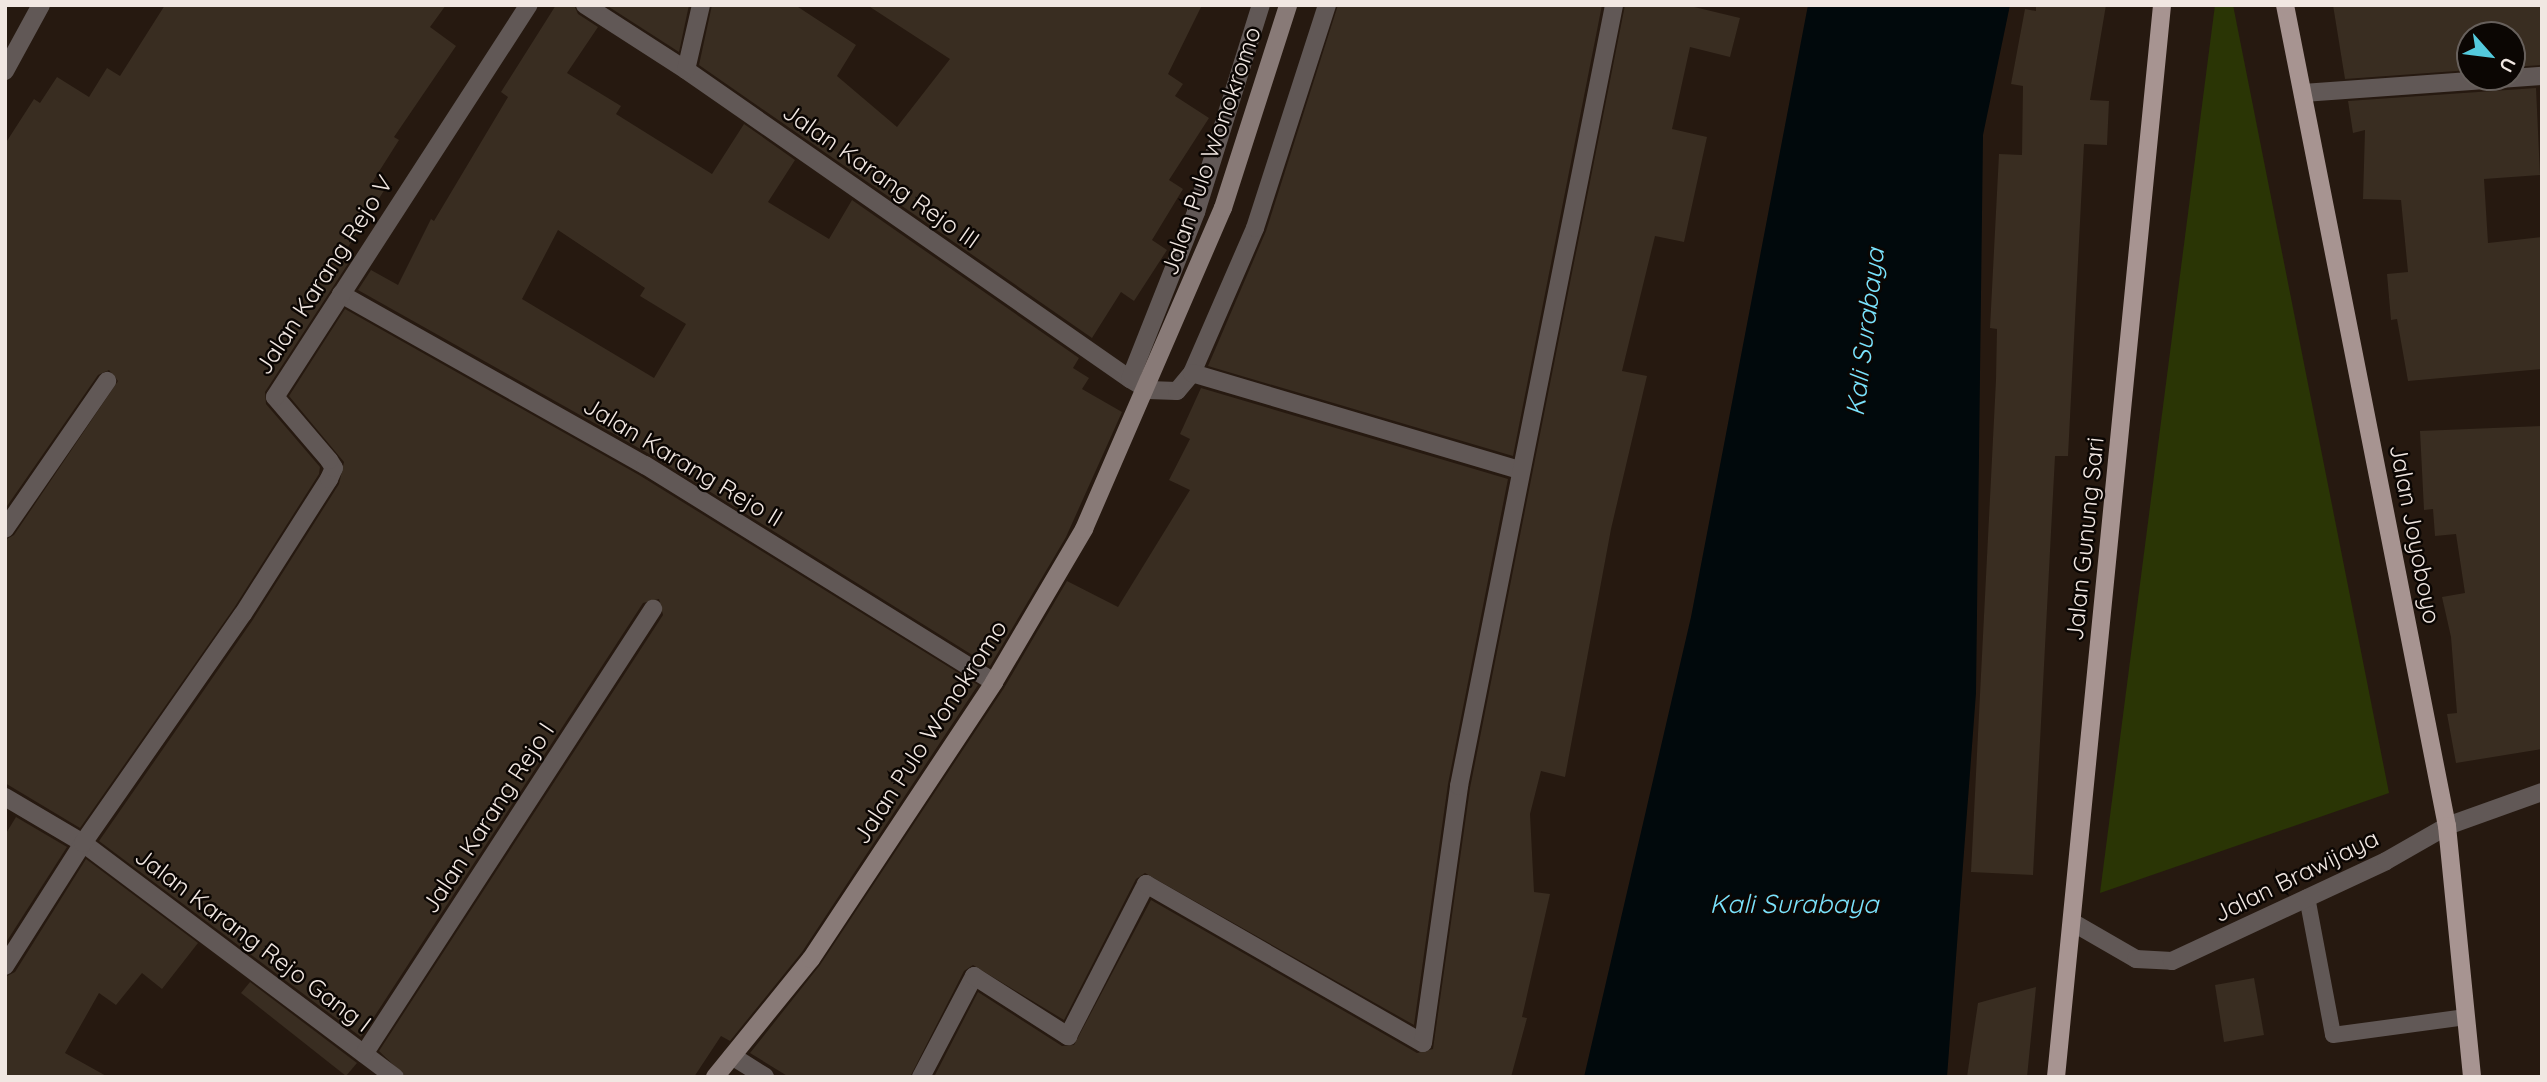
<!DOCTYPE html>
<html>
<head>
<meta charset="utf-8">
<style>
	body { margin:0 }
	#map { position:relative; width:2547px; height:1082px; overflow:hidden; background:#261910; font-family:Quicksand,sans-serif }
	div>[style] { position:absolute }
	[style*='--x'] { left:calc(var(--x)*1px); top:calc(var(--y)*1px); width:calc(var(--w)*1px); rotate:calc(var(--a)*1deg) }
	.green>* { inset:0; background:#2a3505 }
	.water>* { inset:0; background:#01090c }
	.building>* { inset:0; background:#392d21 }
	.service>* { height:16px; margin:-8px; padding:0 8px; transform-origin:8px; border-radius:8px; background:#615856 }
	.minor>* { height:18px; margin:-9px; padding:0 9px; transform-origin:9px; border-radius:9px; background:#615856 }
	.tertiary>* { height:18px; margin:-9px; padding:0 9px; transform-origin:9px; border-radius:9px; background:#615856 }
	.secondary>* { height:18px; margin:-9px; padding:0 9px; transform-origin:9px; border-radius:9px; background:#887a77 }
	.primary>* { height:18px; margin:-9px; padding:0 9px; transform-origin:9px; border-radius:9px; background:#a79491 }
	span { translate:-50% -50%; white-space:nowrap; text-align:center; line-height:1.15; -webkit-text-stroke:5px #0b0603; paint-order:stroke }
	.street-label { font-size:24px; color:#f1e7e2 }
	.water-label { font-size:26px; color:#7ae3fd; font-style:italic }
	.frame { position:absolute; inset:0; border:7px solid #f1e7e2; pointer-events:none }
	.north { position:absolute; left:2456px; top:21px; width:70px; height:70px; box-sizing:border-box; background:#0b0603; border:2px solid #67605c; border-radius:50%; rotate:118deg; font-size:19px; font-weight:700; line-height:28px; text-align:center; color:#f1e7e2 }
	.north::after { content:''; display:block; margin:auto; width:24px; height:32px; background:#54cadd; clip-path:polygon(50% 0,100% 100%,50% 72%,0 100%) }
</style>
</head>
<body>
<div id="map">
	<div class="green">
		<i style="clip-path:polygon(2215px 5px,2233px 5px,2389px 793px,2100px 893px)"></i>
	</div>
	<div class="water">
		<i style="clip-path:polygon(1808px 5px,2010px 5px,1983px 135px,1976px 693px,1947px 1077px,1584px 1077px,1691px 617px)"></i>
	</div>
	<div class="building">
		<i style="clip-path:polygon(165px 5px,446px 5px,430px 27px,456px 46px,394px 137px,399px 140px,373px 181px,385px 189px,343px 255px,351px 259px,265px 392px,266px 404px,320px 467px,319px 474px,234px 608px,80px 828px,5px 783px,5px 540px,14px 535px,118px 381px,109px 370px,98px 375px,5px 509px,5px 144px,34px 99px,40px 103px,57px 77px,89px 97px,107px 68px,120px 76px)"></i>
		<i style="clip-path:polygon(evenodd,556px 5px,574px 5px,578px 14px,598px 27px,567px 73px,621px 106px,616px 114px,712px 174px,744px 124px,795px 160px,768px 202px,829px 239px,852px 200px,1079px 358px,1073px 368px,1089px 378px,1082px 389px,1122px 412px,1066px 537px,990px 666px,651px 455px,358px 290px,371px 270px,398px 285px,431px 219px,434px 221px,508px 97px,501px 92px,556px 5px,558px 230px,645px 288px,640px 296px,686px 324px,654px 378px,522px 299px,558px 230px)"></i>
		<i style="clip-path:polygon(606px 5px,689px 5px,679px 52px)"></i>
		<i style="clip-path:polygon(712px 5px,795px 5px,856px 45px,837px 76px,897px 127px,950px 59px,867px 5px,1202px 5px,1168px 74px,1183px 84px,1175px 96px,1209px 118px,1169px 180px,1183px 189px,1152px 240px,1167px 250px,1134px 301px,1121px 292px,1092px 338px,699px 65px)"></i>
		<i style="clip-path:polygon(1338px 5px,1602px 5px,1513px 456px,1208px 366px,1266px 231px)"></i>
		<i style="clip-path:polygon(1625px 5px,1686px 5px,1740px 18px,1730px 57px,1690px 47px,1672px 129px,1707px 137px,1684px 242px,1655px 236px,1622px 371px,1647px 376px,1611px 529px,1565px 777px,1541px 771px,1530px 814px,1534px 892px,1550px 894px,1522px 1017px,1527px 1018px,1511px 1077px,934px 1077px,978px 992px,1062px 1046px,1074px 1045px,1151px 900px,1417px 1053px,1433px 1049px,1470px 788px)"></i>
		<i style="clip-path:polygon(2036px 5px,2106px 5px,2090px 100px,2109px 101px,2107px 145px,2084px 144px,2068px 456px,2055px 456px,2033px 875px,1971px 872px,1996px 380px,1997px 329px,1990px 328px,1999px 154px,2022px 155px,2023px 86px,2011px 84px,2025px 9px,2036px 11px)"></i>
		<i style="clip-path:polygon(2333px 5px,2542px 5px,2542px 65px,2512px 67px,2512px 35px,2470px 35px,2470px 70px,2345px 79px)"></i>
		<i style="clip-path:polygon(2536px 88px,2540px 175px,2484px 179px,2488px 243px,2542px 237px,2542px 369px,2408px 381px,2397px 319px,2391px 320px,2387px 274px,2408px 272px,2401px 200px,2363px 199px,2365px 130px,2353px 133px,2348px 101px)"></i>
		<i style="clip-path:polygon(345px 309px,639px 475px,978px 685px,802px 952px,730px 1041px,721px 1036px,694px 1077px,406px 1077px,379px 1051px,663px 615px,659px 599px,643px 603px,361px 1037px,99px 841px,252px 621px,339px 484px,344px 462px,289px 396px)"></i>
		<i style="clip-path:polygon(1201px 388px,1508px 479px,1448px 784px,1414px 1025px,1145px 873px,1136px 879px,1064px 1020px,973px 965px,964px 971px,910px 1077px,789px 1077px,750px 1053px,820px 965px,1004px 688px,1067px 581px,1118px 607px,1190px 490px,1169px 480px,1190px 439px,1180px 434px)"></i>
		<i style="clip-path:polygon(2542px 426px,2542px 749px,2456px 763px,2447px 714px,2457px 713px,2451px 637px,2442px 597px,2465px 593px,2456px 534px,2435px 536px,2433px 509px,2424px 510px,2420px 431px)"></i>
		<i style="clip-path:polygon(16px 817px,67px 847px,5px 944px,5px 835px)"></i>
		<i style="clip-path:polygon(86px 859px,198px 943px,162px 989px,142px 973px,116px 1005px,99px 993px,65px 1053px,108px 1077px,5px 1077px,5px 977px,15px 972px)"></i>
		<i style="clip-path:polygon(2254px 978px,2264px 1035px,2224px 1042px,2215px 985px)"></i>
		<i style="clip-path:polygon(250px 982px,357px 1063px,346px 1076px,241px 993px)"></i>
		<i style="clip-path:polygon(2036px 987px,2027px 1077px,1967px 1077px,1978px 1003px)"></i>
	</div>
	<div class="service">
		<i style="--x:2307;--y:897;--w:140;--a:79.3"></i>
		<i style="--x:2333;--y:1035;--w:134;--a:-7.7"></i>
	</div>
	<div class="minor">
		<i style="--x:585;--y:5;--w:120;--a:32.8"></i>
		<i style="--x:686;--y:70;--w:541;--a:34.84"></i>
		<i style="--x:1130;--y:379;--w:21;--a:31"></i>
		<i style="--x:1148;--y:390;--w:29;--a:2"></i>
		<i style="--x:1177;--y:391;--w:23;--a:-50"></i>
		<i style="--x:1192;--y:373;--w:158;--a:-66.5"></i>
		<i style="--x:1255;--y:228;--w:234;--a:-72.1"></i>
		<i style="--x:686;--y:70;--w:67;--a:-77"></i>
		<i style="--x:5;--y:71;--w:75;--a:-61.4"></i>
		<i style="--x:2303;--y:93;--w:240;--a:-4.1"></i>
		<i style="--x:341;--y:294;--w:349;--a:29.4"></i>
		<i style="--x:645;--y:465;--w:411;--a:31.9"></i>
		<i style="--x:1192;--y:373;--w:341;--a:16.5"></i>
		<i style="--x:1130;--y:379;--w:180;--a:-68.4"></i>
		<i style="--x:1196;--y:212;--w:217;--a:-72.6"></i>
		<i style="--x:5;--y:529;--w:180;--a:-55.4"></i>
		<i style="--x:5;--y:797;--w:91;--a:30.5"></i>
		<i style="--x:83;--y:843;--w:390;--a:36.9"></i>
		<i style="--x:5;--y:966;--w:146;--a:-57.6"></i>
		<i style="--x:83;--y:843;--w:279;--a:-55.1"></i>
		<i style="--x:243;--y:614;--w:160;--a:-57.5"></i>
		<i style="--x:329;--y:479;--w:12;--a:-66"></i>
		<i style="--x:334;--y:468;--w:9;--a:-122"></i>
		<i style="--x:329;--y:460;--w:83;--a:-130.6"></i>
		<i style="--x:275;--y:397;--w:467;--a:-57.1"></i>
		<i style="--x:364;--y:1054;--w:531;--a:-57"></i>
		<i style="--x:732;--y:1056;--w:39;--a:32"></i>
		<i style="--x:921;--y:1077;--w:114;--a:-62.3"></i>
		<i style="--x:974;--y:976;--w:112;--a:32.6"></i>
		<i style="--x:1068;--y:1036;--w:171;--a:-62.8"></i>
		<i style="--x:1146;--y:884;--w:319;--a:29.9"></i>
		<i style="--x:1423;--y:1043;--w:260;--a:-82"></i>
		<i style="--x:1459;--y:786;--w:796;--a:-78.77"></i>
	</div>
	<div class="tertiary">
		<i style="--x:2072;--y:922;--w:74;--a:30"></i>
		<i style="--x:2136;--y:959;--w:36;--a:3"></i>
		<i style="--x:2172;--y:961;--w:236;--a:-25"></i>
		<i style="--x:2386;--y:861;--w:70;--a:-29.8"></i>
		<i style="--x:2447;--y:826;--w:101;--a:-19.7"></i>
	</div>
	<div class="secondary">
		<i style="--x:715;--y:1077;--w:152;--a:-50.9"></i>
		<i style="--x:811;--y:959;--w:332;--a:-56.5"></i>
		<i style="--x:994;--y:682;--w:178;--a:-59.5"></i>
		<i style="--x:1084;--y:529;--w:350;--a:-66.6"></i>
		<i style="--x:1223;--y:208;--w:213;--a:-72.2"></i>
	</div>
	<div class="primary">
		<i style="--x:2285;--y:5;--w:837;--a:78.84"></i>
		<i style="--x:2447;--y:826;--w:252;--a:84.3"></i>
		<i style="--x:2056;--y:1077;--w:1077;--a:-84.35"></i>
	</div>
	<div class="street-label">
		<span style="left:1211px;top:151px;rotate:-71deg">Jalan Pulo Wonokromo</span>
		<span style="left:881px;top:176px;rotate:35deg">Jalan Karang Rejo III</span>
		<span style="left:324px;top:275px;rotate:-57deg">Jalan Karang Rejo V</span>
		<span style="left:683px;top:462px;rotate:31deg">Jalan Karang Rejo II</span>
		<span style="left:2415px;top:534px;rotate:79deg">Jalan Joyoboyo</span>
		<span style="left:2085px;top:539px;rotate:-84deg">Jalan Gunung Sari</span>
		<span style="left:930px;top:732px;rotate:-57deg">Jalan Pulo Wonokromo</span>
		<span style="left:488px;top:818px;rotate:-57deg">Jalan Karang Rejo I</span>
		<span style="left:2296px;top:876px;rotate:-26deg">Jalan Brawijaya</span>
		<span style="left:253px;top:940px;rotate:37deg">Jalan Karang Rejo Gang I</span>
	</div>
	<div class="water-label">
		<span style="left:1865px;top:332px;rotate:-83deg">Kali Surabaya</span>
		<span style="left:1794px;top:904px">Kali Surabaya</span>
	</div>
	<div class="frame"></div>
	<div class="north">U</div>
</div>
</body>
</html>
